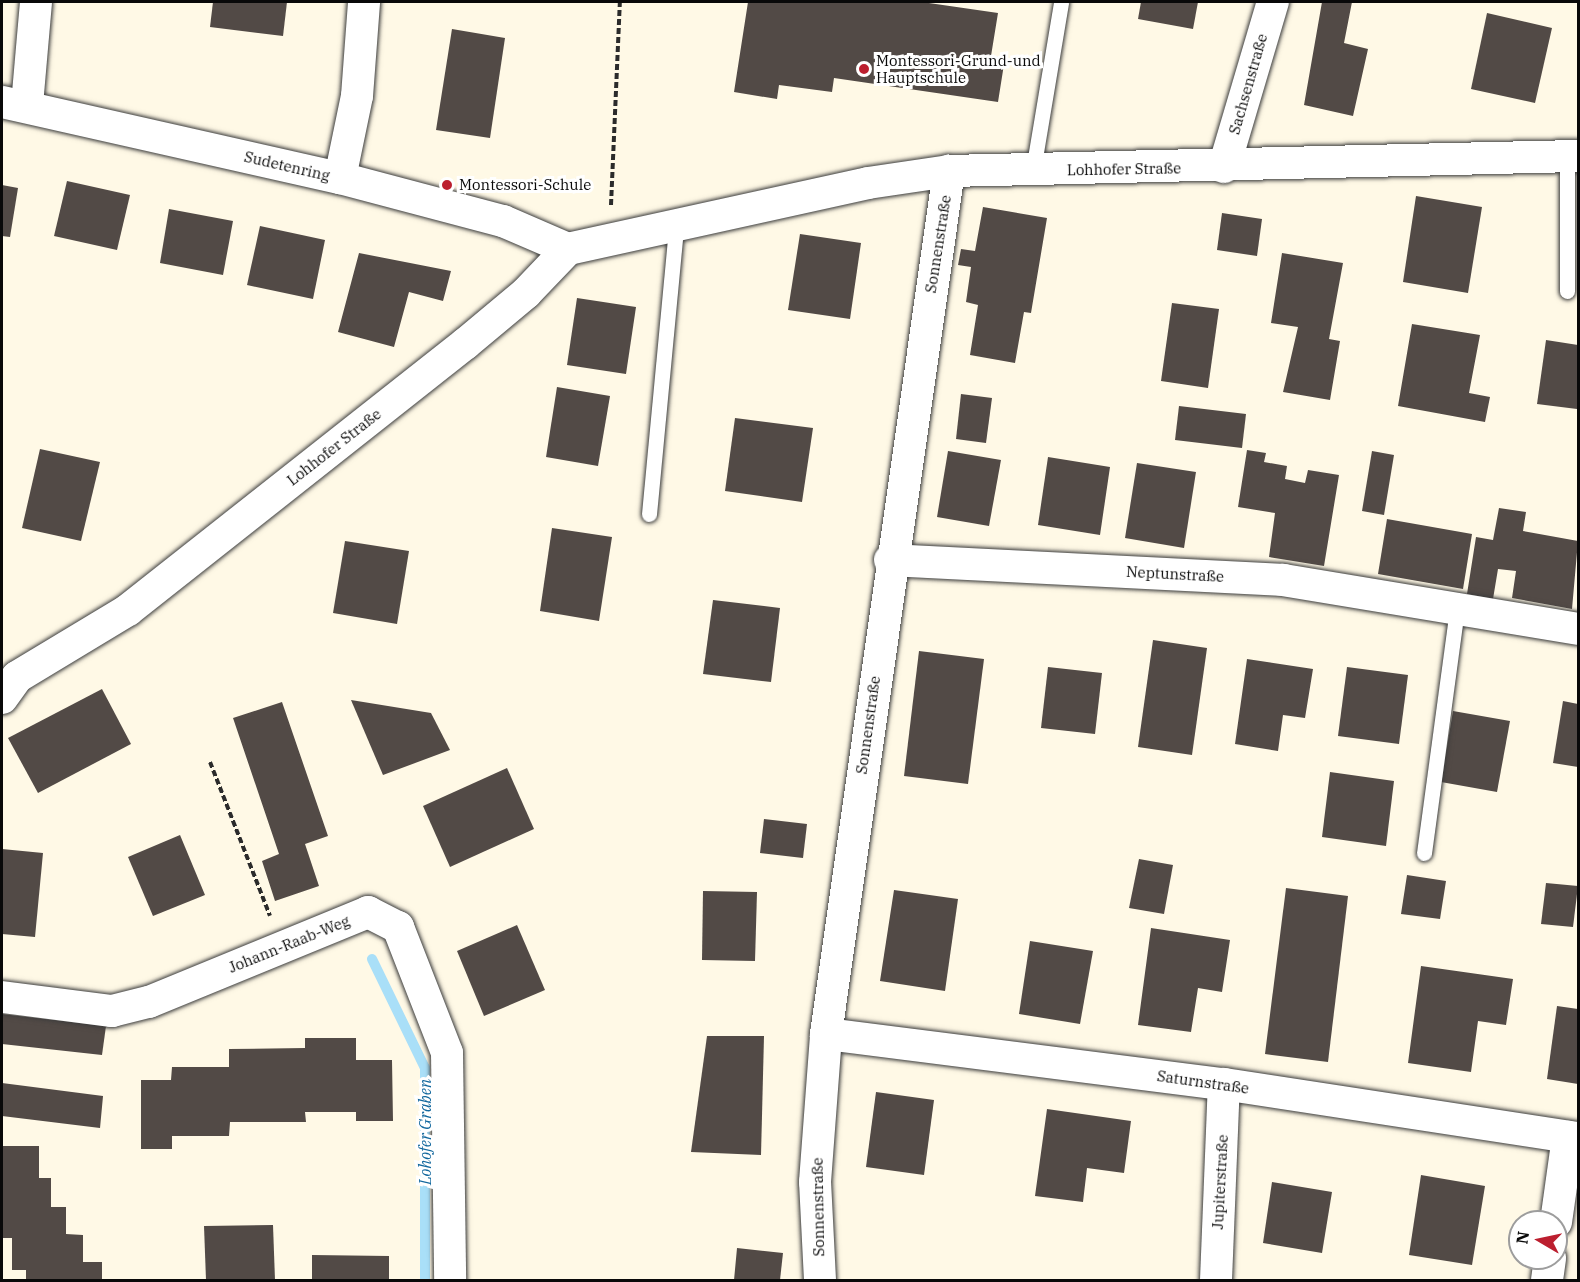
<!DOCTYPE html>
<html>
<head>
<meta charset="utf-8">
<style>
	body { margin:0 }
	#map { position:relative; width:1580px; height:1282px; overflow:hidden; background:#fff9e6; font-family:"IBM Plex Serif",serif }
	div>[style] { position:absolute }
	[style*='--x'] { left:calc(var(--x)*1px); top:calc(var(--y)*1px); width:calc(var(--w)*1px); rotate:calc(var(--a)*1deg) }
	.stream>* { height:10px; margin:-5px; padding:0 5px; transform-origin:5px; border-radius:5px; background:#a9dff8 }
	.building>* { inset:0; background:#524a46 }
	.path>* { height:4px; margin-top:-2px; transform-origin:0; background:repeating-linear-gradient(90deg,#2b2b2b 0 6px,transparent 0 9px) }
	.roads { filter:drop-shadow(0 0 2px #3c3c3c) drop-shadow(0 0 2px #3c3c3c) }
	.lane>* { height:15px; margin:-7.5px; padding:0 7.5px; transform-origin:7.5px; border-radius:7.5px; background:#fff }
	.street>* { height:32px; margin:-16px; padding:0 16px; transform-origin:16px; border-radius:16px; background:#fff }
	.dots>* { width:16px; height:16px; translate:-50% -50%; box-sizing:border-box; border:3px solid #fff; border-radius:50% }
	span { translate:-50% -50%; white-space:nowrap; text-align:center; line-height:1.15; -webkit-text-stroke:6px #fff; paint-order:stroke }
	.poi-label { font-size:15px; color:#090909 }
	.left { translate:0 -50%; text-align:left }
	.street-label { font-size:15px; color:#090909 }
	.water-label { font-size:16px; color:#11679d; font-style:italic }
	.frame { position:absolute; inset:0; border:3px solid #090909; pointer-events:none }
	.north { position:absolute; left:1508px; top:1210px; width:60px; height:60px; box-sizing:border-box; background:#fff; border:2px solid #9d9d9d; border-radius:50%; rotate:279deg; font-size:16px; font-weight:700; line-height:24px; text-align:center; color:#090909 }
	.north::after { content:''; display:block; margin:auto; width:21px; height:27px; background:#bc1f2f; clip-path:polygon(50% 0,100% 100%,50% 72%,0 100%) }
</style>
</head>
<body>
<div id="map">
	<div class="stream">
		<i style="--x:372;--y:959;--w:121;--a:64.1"></i>
		<i style="--x:425;--y:1068;--w:212;--a:90"></i>
	</div>
	<div class="building">
		<i style="clip-path:polygon(213px 2px,287px 2px,283px 36px,210px 27px)"></i>
		<i style="clip-path:polygon(748px 2px,922px 2px,998px 13px,991px 56px,1005px 58px,998px 102px,834px 78px,832px 92px,779px 85px,777px 99px,734px 92px)"></i>
		<i style="clip-path:polygon(1141px 2px,1198px 2px,1193px 29px,1138px 19px)"></i>
		<i style="clip-path:polygon(1322px 2px,1352px 2px,1344px 43px,1368px 49px,1353px 116px,1304px 105px)"></i>
		<i style="clip-path:polygon(1487px 13px,1552px 28px,1535px 103px,1471px 89px)"></i>
		<i style="clip-path:polygon(452px 29px,505px 38px,490px 138px,436px 130px)"></i>
		<i style="clip-path:polygon(67px 181px,130px 195px,117px 250px,54px 236px)"></i>
		<i style="clip-path:polygon(2px 185px,18px 188px,10px 237px,2px 236px)"></i>
		<i style="clip-path:polygon(1416px 196px,1482px 207px,1468px 293px,1403px 282px)"></i>
		<i style="clip-path:polygon(983px 207px,1047px 218px,1031px 313px,1024px 312px,1015px 363px,970px 355px,978px 305px,966px 302px,971px 267px,958px 265px,961px 249px,975px 251px)"></i>
		<i style="clip-path:polygon(169px 209px,233px 221px,223px 275px,160px 263px)"></i>
		<i style="clip-path:polygon(1222px 213px,1262px 219px,1257px 256px,1217px 250px)"></i>
		<i style="clip-path:polygon(260px 226px,325px 240px,313px 299px,247px 285px)"></i>
		<i style="clip-path:polygon(800px 234px,861px 243px,850px 319px,788px 310px)"></i>
		<i style="clip-path:polygon(359px 253px,451px 271px,443px 301px,409px 292px,394px 347px,338px 332px)"></i>
		<i style="clip-path:polygon(1282px 253px,1343px 263px,1329px 339px,1340px 341px,1330px 400px,1283px 392px,1298px 327px,1271px 323px)"></i>
		<i style="clip-path:polygon(577px 298px,636px 307px,626px 374px,567px 365px)"></i>
		<i style="clip-path:polygon(1172px 303px,1219px 309px,1208px 388px,1161px 381px)"></i>
		<i style="clip-path:polygon(1412px 324px,1480px 335px,1469px 393px,1490px 397px,1485px 422px,1398px 406px)"></i>
		<i style="clip-path:polygon(1546px 340px,1578px 345px,1577px 409px,1537px 404px)"></i>
		<i style="clip-path:polygon(557px 387px,610px 396px,598px 466px,546px 457px)"></i>
		<i style="clip-path:polygon(961px 394px,992px 398px,986px 443px,956px 439px)"></i>
		<i style="clip-path:polygon(1179px 406px,1246px 414px,1242px 448px,1175px 440px)"></i>
		<i style="clip-path:polygon(735px 418px,813px 428px,802px 502px,725px 491px)"></i>
		<i style="clip-path:polygon(40px 449px,100px 462px,81px 541px,22px 528px)"></i>
		<i style="clip-path:polygon(1247px 450px,1266px 453px,1264px 462px,1287px 466px,1285px 479px,1305px 483px,1308px 470px,1339px 475px,1324px 566px,1269px 557px,1275px 513px,1238px 507px)"></i>
		<i style="clip-path:polygon(948px 451px,1001px 460px,989px 526px,937px 517px)"></i>
		<i style="clip-path:polygon(1372px 451px,1394px 455px,1384px 515px,1362px 511px)"></i>
		<i style="clip-path:polygon(1048px 457px,1110px 467px,1100px 535px,1038px 525px)"></i>
		<i style="clip-path:polygon(1137px 463px,1196px 472px,1184px 548px,1125px 538px)"></i>
		<i style="clip-path:polygon(1499px 508px,1526px 512px,1523px 531px,1578px 541px,1572px 609px,1512px 598px,1516px 571px,1498px 569px,1493px 599px,1467px 594px,1476px 537px,1493px 540px)"></i>
		<i style="clip-path:polygon(1387px 519px,1472px 534px,1463px 589px,1378px 574px)"></i>
		<i style="clip-path:polygon(552px 528px,612px 537px,599px 621px,540px 611px)"></i>
		<i style="clip-path:polygon(345px 541px,409px 551px,397px 624px,333px 613px)"></i>
		<i style="clip-path:polygon(713px 600px,780px 608px,771px 682px,703px 674px)"></i>
		<i style="clip-path:polygon(1153px 640px,1207px 648px,1192px 755px,1138px 747px)"></i>
		<i style="clip-path:polygon(919px 651px,984px 659px,968px 784px,904px 776px)"></i>
		<i style="clip-path:polygon(1247px 659px,1313px 669px,1305px 718px,1283px 715px,1278px 751px,1235px 744px)"></i>
		<i style="clip-path:polygon(1048px 667px,1102px 673px,1095px 734px,1041px 728px)"></i>
		<i style="clip-path:polygon(1347px 667px,1408px 675px,1399px 744px,1338px 736px)"></i>
		<i style="clip-path:polygon(102px 689px,131px 744px,38px 793px,8px 738px)"></i>
		<i style="clip-path:polygon(351px 700px,431px 713px,450px 750px,383px 775px)"></i>
		<i style="clip-path:polygon(1563px 701px,1578px 704px,1578px 767px,1553px 763px)"></i>
		<i style="clip-path:polygon(282px 702px,328px 836px,305px 844px,319px 886px,275px 901px,262px 861px,279px 854px,233px 718px)"></i>
		<i style="clip-path:polygon(1453px 711px,1510px 721px,1497px 792px,1441px 782px)"></i>
		<i style="clip-path:polygon(507px 768px,534px 829px,450px 867px,423px 806px)"></i>
		<i style="clip-path:polygon(1330px 772px,1394px 781px,1386px 846px,1322px 837px)"></i>
		<i style="clip-path:polygon(764px 819px,807px 824px,803px 858px,760px 853px)"></i>
		<i style="clip-path:polygon(180px 835px,205px 895px,153px 916px,128px 857px)"></i>
		<i style="clip-path:polygon(2px 849px,43px 853px,35px 937px,2px 934px)"></i>
		<i style="clip-path:polygon(1139px 859px,1173px 865px,1164px 914px,1129px 908px)"></i>
		<i style="clip-path:polygon(1407px 875px,1446px 881px,1440px 919px,1401px 914px)"></i>
		<i style="clip-path:polygon(1546px 883px,1578px 886px,1573px 927px,1541px 924px)"></i>
		<i style="clip-path:polygon(1286px 888px,1348px 896px,1328px 1062px,1265px 1054px)"></i>
		<i style="clip-path:polygon(894px 890px,958px 899px,945px 991px,880px 981px)"></i>
		<i style="clip-path:polygon(703px 891px,757px 892px,755px 961px,702px 960px)"></i>
		<i style="clip-path:polygon(517px 925px,545px 990px,484px 1016px,457px 951px)"></i>
		<i style="clip-path:polygon(1151px 928px,1230px 940px,1222px 992px,1198px 988px,1191px 1032px,1138px 1025px)"></i>
		<i style="clip-path:polygon(1030px 941px,1093px 951px,1080px 1024px,1019px 1014px)"></i>
		<i style="clip-path:polygon(1421px 966px,1513px 979px,1506px 1025px,1478px 1021px,1471px 1072px,1408px 1063px)"></i>
		<i style="clip-path:polygon(1557px 1006px,1578px 1009px,1578px 1084px,1547px 1079px)"></i>
		<i style="clip-path:polygon(2px 1014px,106px 1026px,102px 1055px,2px 1044px)"></i>
		<i style="clip-path:polygon(707px 1036px,764px 1036px,761px 1155px,691px 1152px)"></i>
		<i style="clip-path:polygon(305px 1038px,356px 1038px,356px 1060px,392px 1060px,393px 1121px,356px 1121px,356px 1112px,305px 1112px,306px 1122px,230px 1122px,229px 1136px,172px 1136px,172px 1149px,141px 1149px,141px 1080px,171px 1080px,172px 1067px,229px 1067px,229px 1049px,305px 1048px)"></i>
		<i style="clip-path:polygon(2px 1083px,103px 1096px,100px 1128px,2px 1116px)"></i>
		<i style="clip-path:polygon(876px 1092px,934px 1100px,924px 1175px,866px 1167px)"></i>
		<i style="clip-path:polygon(1047px 1109px,1131px 1121px,1124px 1173px,1087px 1168px,1083px 1202px,1035px 1196px)"></i>
		<i style="clip-path:polygon(2px 1146px,39px 1146px,39px 1178px,51px 1178px,51px 1207px,66px 1207px,66px 1234px,83px 1235px,83px 1262px,102px 1262px,102px 1280px,26px 1280px,26px 1270px,12px 1270px,12px 1238px,2px 1238px)"></i>
		<i style="clip-path:polygon(1421px 1175px,1485px 1186px,1472px 1265px,1409px 1255px)"></i>
		<i style="clip-path:polygon(1272px 1182px,1332px 1192px,1322px 1253px,1263px 1243px)"></i>
		<i style="clip-path:polygon(273px 1225px,275px 1280px,206px 1280px,204px 1226px)"></i>
		<i style="clip-path:polygon(737px 1248px,783px 1253px,780px 1280px,734px 1280px)"></i>
		<i style="clip-path:polygon(312px 1255px,389px 1256px,389px 1280px,312px 1280px)"></i>
	</div>
	<div class="path">
		<i style="--x:611;--y:205;--w:203;--a:-87.5"></i>
		<i style="--x:210;--y:762;--w:165;--a:68.7"></i>
	</div>
	<div class="roads">
		<div class="lane">
			<i style="--x:1567;--y:158;--w:133;--a:90"></i>
			<i style="--x:1033;--y:170;--w:170;--a:-80.5"></i>
			<i style="--x:649;--y:514;--w:287;--a:-84.6"></i>
			<i style="--x:1424;--y:853;--w:246;--a:-82.3"></i>
		</div>
		<div class="street">
			<i style="--x:2;--y:102;--w:346;--a:12.7"></i>
			<i style="--x:340;--y:178;--w:169;--a:14.8"></i>
			<i style="--x:503;--y:221;--w:71;--a:23.3"></i>
			<i style="--x:27;--y:105;--w:103;--a:-85"></i>
			<i style="--x:1224;--y:167;--w:172;--a:-73.5"></i>
			<i style="--x:340;--y:178;--w:84;--a:-78.3"></i>
			<i style="--x:357;--y:96;--w:94;--a:-85.7"></i>
			<i style="--x:890;--y:560;--w:394;--a:2.9"></i>
			<i style="--x:1283;--y:580;--w:299;--a:9.4"></i>
			<i style="--x:2;--y:698;--w:26;--a:-54"></i>
			<i style="--x:17;--y:677;--w:130;--a:-31.1"></i>
			<i style="--x:128;--y:610;--w:429;--a:-38.3"></i>
			<i style="--x:465;--y:344;--w:80;--a:-39.9"></i>
			<i style="--x:526;--y:293;--w:61;--a:-46.3"></i>
			<i style="--x:568;--y:249;--w:307;--a:-12.4"></i>
			<i style="--x:868;--y:183;--w:82;--a:-8.4"></i>
			<i style="--x:949;--y:171;--w:629;--a:-1.37"></i>
			<i style="--x:2;--y:997;--w:111;--a:7.3"></i>
			<i style="--x:112;--y:1011;--w:38;--a:-14"></i>
			<i style="--x:149;--y:1002;--w:237;--a:-22.3"></i>
			<i style="--x:368;--y:912;--w:34;--a:27"></i>
			<i style="--x:398;--y:927;--w:135;--a:68.7"></i>
			<i style="--x:447;--y:1053;--w:227;--a:89.2"></i>
			<i style="--x:826;--y:1034;--w:401;--a:7.2"></i>
			<i style="--x:1224;--y:1084;--w:358;--a:8.7"></i>
			<i style="--x:1556;--y:1222;--w:86;--a:-82"></i>
			<i style="--x:820;--y:1280;--w:98;--a:-92.9"></i>
			<i style="--x:815;--y:1182;--w:148;--a:-85.7"></i>
			<i style="--x:826;--y:1034;--w:872;--a:-81.89"></i>
			<i style="--x:1216;--y:1280;--w:196;--a:-87.7"></i>
			<i style="--x:1547;--y:1280;--w:22;--a:-82"></i>
		</div>
	</div>
	<div class="dots">
		<i style="left:864px;top:69px;background:#bc1f2f"></i>
		<i style="left:447px;top:185px;background:#bc1f2f"></i>
	</div>
	<div class="poi-label">
		<span class="left" style="left:876px;top:69px">Montessori-Grund-und<br>Hauptschule</span>
		<span class="left" style="left:459px;top:185px">Montessori-Schule</span>
	</div>
	<div class="street-label">
		<span style="left:1248px;top:84px;rotate:-74deg">Sachsenstraße</span>
		<span style="left:287px;top:166px;rotate:13deg">Sudetenring</span>
		<span style="left:1124px;top:169px;rotate:-1deg">Lohhofer Straße</span>
		<span style="left:938px;top:244px;rotate:-81deg">Sonnenstraße</span>
		<span style="left:334px;top:447px;rotate:-38deg">Lohhofer Straße</span>
		<span style="left:1175px;top:574px;rotate:3deg">Neptunstraße</span>
		<span style="left:868px;top:725px;rotate:-82deg">Sonnenstraße</span>
		<span style="left:289px;top:944px;rotate:-22deg">Johann-Raab-Weg</span>
		<span style="left:1203px;top:1082px;rotate:8deg">Saturnstraße</span>
		<span style="left:1220px;top:1182px;rotate:-87deg">Jupiterstraße</span>
		<span style="left:818px;top:1207px;rotate:-91deg">Sonnenstraße</span>
	</div>
	<div class="water-label">
		<span style="left:425px;top:1132px;rotate:-90deg">Lohofer Graben</span>
	</div>
	<div class="frame"></div>
	<div class="north">N</div>
</div>
</body>
</html>
